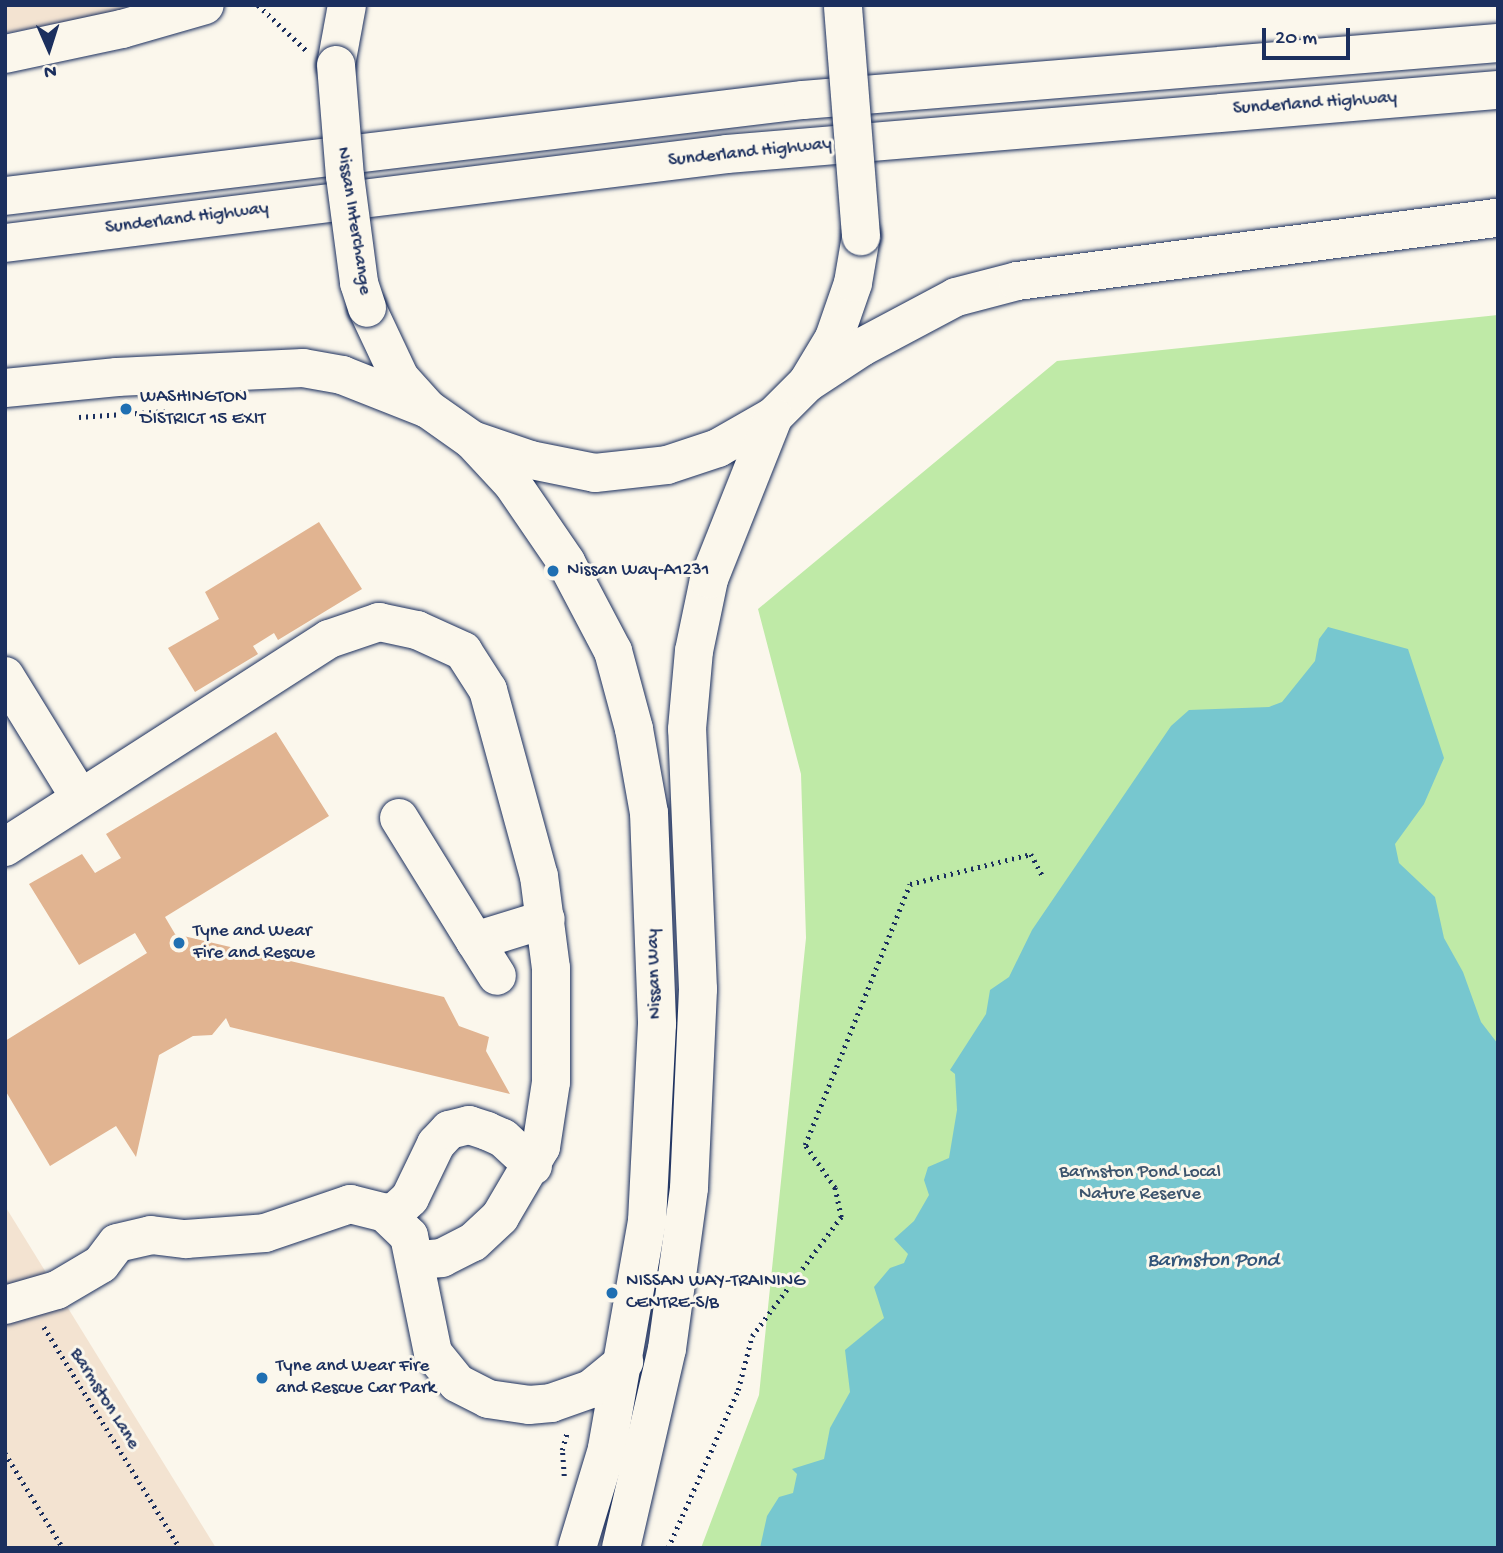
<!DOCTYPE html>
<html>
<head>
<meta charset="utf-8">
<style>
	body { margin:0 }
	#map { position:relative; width:1503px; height:1553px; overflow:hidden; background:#fbf7ec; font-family:"Gochi Hand",sans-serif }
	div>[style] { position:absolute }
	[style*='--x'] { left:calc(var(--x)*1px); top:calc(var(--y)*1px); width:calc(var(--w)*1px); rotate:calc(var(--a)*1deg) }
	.built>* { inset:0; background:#f3e3d1 }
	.green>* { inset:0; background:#bfeaa7 }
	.water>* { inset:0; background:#77c7cf }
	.building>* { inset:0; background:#e1b491 }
	.path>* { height:4.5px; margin-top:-2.25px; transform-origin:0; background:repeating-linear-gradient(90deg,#1b2f5e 0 2px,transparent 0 7px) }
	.roads { filter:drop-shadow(0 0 2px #1b2f5e) drop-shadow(0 0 2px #1b2f5e) }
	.minor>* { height:38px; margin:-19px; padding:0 19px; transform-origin:19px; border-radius:19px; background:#fbf7ec }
	.highway>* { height:38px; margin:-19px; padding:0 19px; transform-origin:19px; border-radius:19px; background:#fbf7ec }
	.bridges { filter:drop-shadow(0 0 2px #1b2f5e) drop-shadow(0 0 2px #1b2f5e) }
	.minor-bridge>* { height:38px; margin:-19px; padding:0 19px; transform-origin:19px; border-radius:19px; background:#fbf7ec }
	.dots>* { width:19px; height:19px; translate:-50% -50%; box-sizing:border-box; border:4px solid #fbf7ec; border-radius:50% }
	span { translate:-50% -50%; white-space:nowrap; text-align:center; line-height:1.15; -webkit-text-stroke:6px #fbf7ec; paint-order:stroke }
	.street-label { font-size:19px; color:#1b2f5e }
	.poi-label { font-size:19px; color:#1b2f5e }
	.left { translate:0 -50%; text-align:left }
	.park-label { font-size:19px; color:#3c546d }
	.water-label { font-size:21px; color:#32557a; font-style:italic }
	.frame { position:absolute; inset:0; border:7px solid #1b2f5e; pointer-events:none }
	.north { position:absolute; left:14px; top:14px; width:70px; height:70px; -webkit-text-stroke:5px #fbf7ec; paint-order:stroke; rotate:177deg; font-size:19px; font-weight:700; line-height:28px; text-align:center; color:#1b2f5e }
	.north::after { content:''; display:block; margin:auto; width:24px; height:32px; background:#1b2f5e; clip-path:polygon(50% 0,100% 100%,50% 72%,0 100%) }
	.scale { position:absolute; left:1262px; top:28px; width:88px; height:32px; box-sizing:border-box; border:4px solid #1b2f5e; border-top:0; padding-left:9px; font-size:21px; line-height:24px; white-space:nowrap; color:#1b2f5e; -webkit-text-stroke:5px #fbf7ec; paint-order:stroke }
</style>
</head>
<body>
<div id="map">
	<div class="built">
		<i style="clip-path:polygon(5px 5px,157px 5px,5px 33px)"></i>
		<i style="clip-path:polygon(5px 1206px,216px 1548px,5px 1548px)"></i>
	</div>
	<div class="green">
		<i style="clip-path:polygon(1498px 315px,1498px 1548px,701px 1548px,759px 1395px,806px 938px,801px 774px,758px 609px,1057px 361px)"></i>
	</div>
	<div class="water">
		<i style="clip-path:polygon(1328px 627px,1408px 649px,1444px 758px,1424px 804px,1395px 844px,1399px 863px,1435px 897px,1444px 938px,1463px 972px,1481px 1022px,1498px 1044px,1498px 1548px,760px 1548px,767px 1516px,779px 1497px,793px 1493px,797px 1474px,792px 1469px,824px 1459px,830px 1428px,850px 1392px,845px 1350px,884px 1318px,874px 1287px,890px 1268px,904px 1263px,908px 1254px,894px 1239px,914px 1221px,929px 1195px,924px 1180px,928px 1167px,949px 1158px,957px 1110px,955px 1074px,950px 1070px,986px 1014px,990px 990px,1009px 977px,1032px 930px,1171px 726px,1189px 710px,1269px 707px,1282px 702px,1315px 661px,1319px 639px)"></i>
	</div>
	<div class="building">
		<i style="clip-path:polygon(319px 522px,362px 589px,278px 640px,274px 633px,253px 646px,258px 654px,195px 692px,168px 648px,219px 619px,205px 592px)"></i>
		<i style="clip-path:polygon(276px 732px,329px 816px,165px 917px,175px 934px,444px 997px,459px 1026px,489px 1037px,486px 1051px,510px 1094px,230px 1027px,226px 1018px,212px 1035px,193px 1036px,159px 1055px,136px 1157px,116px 1126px,50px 1166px,5px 1090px,5px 1041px,147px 953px,135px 933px,79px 965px,29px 884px,82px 854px,95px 873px,121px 858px,106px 834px)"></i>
	</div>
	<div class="path">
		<i style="--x:258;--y:5;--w:66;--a:43.2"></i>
		<i style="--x:79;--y:417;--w:89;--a:-3.9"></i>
		<i style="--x:44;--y:1327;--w:259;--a:58.4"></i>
		<i style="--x:5;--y:1453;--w:111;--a:58.6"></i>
		<i style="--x:564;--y:1476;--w:26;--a:-94"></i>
		<i style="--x:562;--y:1450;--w:18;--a:-74"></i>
		<i style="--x:668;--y:1548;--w:173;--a:-66.1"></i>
		<i style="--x:738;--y:1390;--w:56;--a:-75.5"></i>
		<i style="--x:752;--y:1336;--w:149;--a:-53.2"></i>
		<i style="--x:841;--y:1217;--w:30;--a:-102"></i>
		<i style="--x:835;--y:1188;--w:52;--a:-124.9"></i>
		<i style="--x:805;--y:1145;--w:281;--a:-68.1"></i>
		<i style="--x:910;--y:884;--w:125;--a:-13.9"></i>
		<i style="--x:1031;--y:854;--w:26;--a:62"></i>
	</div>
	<div class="roads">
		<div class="minor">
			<i style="--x:336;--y:65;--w:61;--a:-79.6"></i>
			<i style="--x:367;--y:308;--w:77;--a:64.8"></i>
			<i style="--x:400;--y:378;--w:42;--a:47.9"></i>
			<i style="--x:428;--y:409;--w:54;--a:35.2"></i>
			<i style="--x:472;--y:440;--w:62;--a:18.7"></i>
			<i style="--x:531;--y:460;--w:65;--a:11.5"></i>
			<i style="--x:595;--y:473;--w:72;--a:-6.3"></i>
			<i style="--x:667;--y:465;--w:54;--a:-18.4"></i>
			<i style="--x:718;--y:448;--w:64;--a:-29.7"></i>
			<i style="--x:774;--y:416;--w:47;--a:-45"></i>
			<i style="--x:807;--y:383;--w:52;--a:-59"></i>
			<i style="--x:834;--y:338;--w:58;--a:-70.9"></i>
			<i style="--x:853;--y:283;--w:48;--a:-80.3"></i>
			<i style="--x:472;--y:440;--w:59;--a:47.1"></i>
			<i style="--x:512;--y:483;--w:96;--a:55.6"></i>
			<i style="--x:566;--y:562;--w:101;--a:62.2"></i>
			<i style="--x:613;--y:651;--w:81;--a:74.9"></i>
			<i style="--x:634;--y:729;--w:85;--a:79.9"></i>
			<i style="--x:649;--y:813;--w:211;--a:87.8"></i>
			<i style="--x:657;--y:1024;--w:197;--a:92.9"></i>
			<i style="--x:647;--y:1221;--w:231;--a:100"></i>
			<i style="--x:607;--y:1449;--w:103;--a:106.9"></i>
			<i style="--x:5;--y:676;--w:143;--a:58.4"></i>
			<i style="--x:399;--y:818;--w:145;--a:58.3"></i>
			<i style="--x:475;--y:941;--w:74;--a:-17.2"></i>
			<i style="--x:5;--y:847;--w:385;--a:-32.7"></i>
			<i style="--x:329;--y:639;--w:53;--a:-18.8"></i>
			<i style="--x:379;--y:622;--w:39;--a:12"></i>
			<i style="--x:417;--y:630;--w:51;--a:24.5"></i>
			<i style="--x:463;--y:651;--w:46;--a:57.3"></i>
			<i style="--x:488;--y:690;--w:193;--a:74.7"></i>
			<i style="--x:539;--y:876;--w:93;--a:82.6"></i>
			<i style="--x:551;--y:968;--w:114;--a:90"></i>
			<i style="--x:551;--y:1082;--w:66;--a:98.7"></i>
			<i style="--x:541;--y:1147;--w:81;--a:120.4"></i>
			<i style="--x:500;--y:1217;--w:37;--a:137"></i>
			<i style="--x:473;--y:1242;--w:35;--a:153"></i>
			<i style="--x:442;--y:1258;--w:25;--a:175"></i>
			<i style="--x:475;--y:941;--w:41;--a:57.8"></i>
			<i style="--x:385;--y:1213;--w:11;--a:-10"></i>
			<i style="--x:396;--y:1211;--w:19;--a:-43"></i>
			<i style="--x:410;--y:1198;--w:60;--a:-64.3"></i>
			<i style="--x:436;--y:1144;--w:19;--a:-47"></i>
			<i style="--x:449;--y:1130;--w:21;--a:-14"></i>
			<i style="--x:469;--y:1125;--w:19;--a:18"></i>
			<i style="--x:487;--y:1131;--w:17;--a:24"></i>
			<i style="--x:503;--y:1138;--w:41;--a:43"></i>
			<i style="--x:5;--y:1305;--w:54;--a:-16.1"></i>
			<i style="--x:57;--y:1290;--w:51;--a:-30.6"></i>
			<i style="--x:101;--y:1264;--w:26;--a:-53"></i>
			<i style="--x:117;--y:1243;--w:35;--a:-13"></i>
			<i style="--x:151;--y:1235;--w:35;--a:7"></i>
			<i style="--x:186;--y:1239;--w:79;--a:-4.3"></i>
			<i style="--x:265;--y:1233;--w:90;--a:-18.8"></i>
			<i style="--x:350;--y:1204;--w:36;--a:14"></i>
			<i style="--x:385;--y:1213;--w:33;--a:44"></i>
			<i style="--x:409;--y:1236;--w:119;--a:78.4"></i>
			<i style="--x:433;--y:1353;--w:38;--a:51"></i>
			<i style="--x:457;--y:1383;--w:35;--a:27"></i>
			<i style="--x:488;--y:1399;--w:41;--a:8.3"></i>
			<i style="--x:529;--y:1405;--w:22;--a:-5"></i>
			<i style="--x:551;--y:1403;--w:42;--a:-19.3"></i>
			<i style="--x:591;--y:1389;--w:43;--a:-39.3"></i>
			<i style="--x:621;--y:1548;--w:204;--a:-77"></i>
			<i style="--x:667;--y:1349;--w:162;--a:-82.2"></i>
			<i style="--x:689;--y:1188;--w:199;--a:-87.4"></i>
			<i style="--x:698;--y:989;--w:260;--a:-92.4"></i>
			<i style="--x:687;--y:729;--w:78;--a:-84.9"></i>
			<i style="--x:694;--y:651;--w:74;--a:-78.2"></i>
			<i style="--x:709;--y:579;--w:175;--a:-68.3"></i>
		</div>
		<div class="highway">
			<i style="--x:5;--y:54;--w:120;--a:-12.1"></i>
			<i style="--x:122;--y:29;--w:86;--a:-16.1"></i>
			<i style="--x:5;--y:196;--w:804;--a:-6.86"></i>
			<i style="--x:803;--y:100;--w:697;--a:-4.69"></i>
			<i style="--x:5;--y:243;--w:727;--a:-7.03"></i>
			<i style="--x:727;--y:154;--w:774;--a:-4.75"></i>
			<i style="--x:807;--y:383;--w:66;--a:-33.2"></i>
			<i style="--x:862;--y:347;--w:106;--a:-28"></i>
			<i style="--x:956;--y:297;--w:63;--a:-14.7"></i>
			<i style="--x:1017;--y:281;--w:485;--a:-7.5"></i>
			<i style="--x:5;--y:388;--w:113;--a:-5.6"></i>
			<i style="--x:117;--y:377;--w:186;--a:-2.8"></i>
			<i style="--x:303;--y:368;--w:40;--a:10"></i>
			<i style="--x:342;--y:375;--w:92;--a:21.6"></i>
		</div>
	</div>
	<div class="bridges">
		<div class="minor-bridge">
			<i style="--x:843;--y:7;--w:230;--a:85.5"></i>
			<i style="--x:336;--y:65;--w:111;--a:85.4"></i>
			<i style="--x:345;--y:176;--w:108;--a:82.5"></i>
			<i style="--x:359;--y:283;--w:26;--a:72"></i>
		</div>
	</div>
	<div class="dots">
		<i style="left:126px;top:409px;background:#1f6fb2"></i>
		<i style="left:553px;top:571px;background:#1f6fb2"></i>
		<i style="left:179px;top:943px;background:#1f6fb2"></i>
		<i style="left:612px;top:1293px;background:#1f6fb2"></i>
		<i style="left:262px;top:1378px;background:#1f6fb2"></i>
	</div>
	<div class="street-label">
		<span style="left:1315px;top:104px;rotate:-4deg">Sunderland Highway</span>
		<span style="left:750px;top:153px;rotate:-6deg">Sunderland Highway</span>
		<span style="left:187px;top:219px;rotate:-7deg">Sunderland Highway</span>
		<span style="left:353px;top:221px;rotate:81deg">Nissan Interchange</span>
		<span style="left:655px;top:974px;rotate:-92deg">Nissan Way</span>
		<span style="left:104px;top:1399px;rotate:58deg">Barmston Lane</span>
	</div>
	<div class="poi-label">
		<span class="left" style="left:140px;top:409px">WASHINGTON<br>DISTRICT 15 EXIT</span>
		<span class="left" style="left:567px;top:571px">Nissan Way-A1231</span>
		<span class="left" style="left:193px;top:943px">Tyne and Wear<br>Fire and Rescue</span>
		<span class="left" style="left:626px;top:1293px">NISSAN WAY-TRAINING<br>CENTRE-S/B</span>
		<span class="left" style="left:276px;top:1378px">Tyne and Wear Fire<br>and Rescue Car Park</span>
	</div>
	<div class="park-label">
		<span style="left:1140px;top:1184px">Barmston Pond Local<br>Nature Reserve</span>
	</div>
	<div class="water-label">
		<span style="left:1213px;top:1262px">Barmston Pond</span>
	</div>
	<div class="frame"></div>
	<div class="north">N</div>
	<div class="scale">20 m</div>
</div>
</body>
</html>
